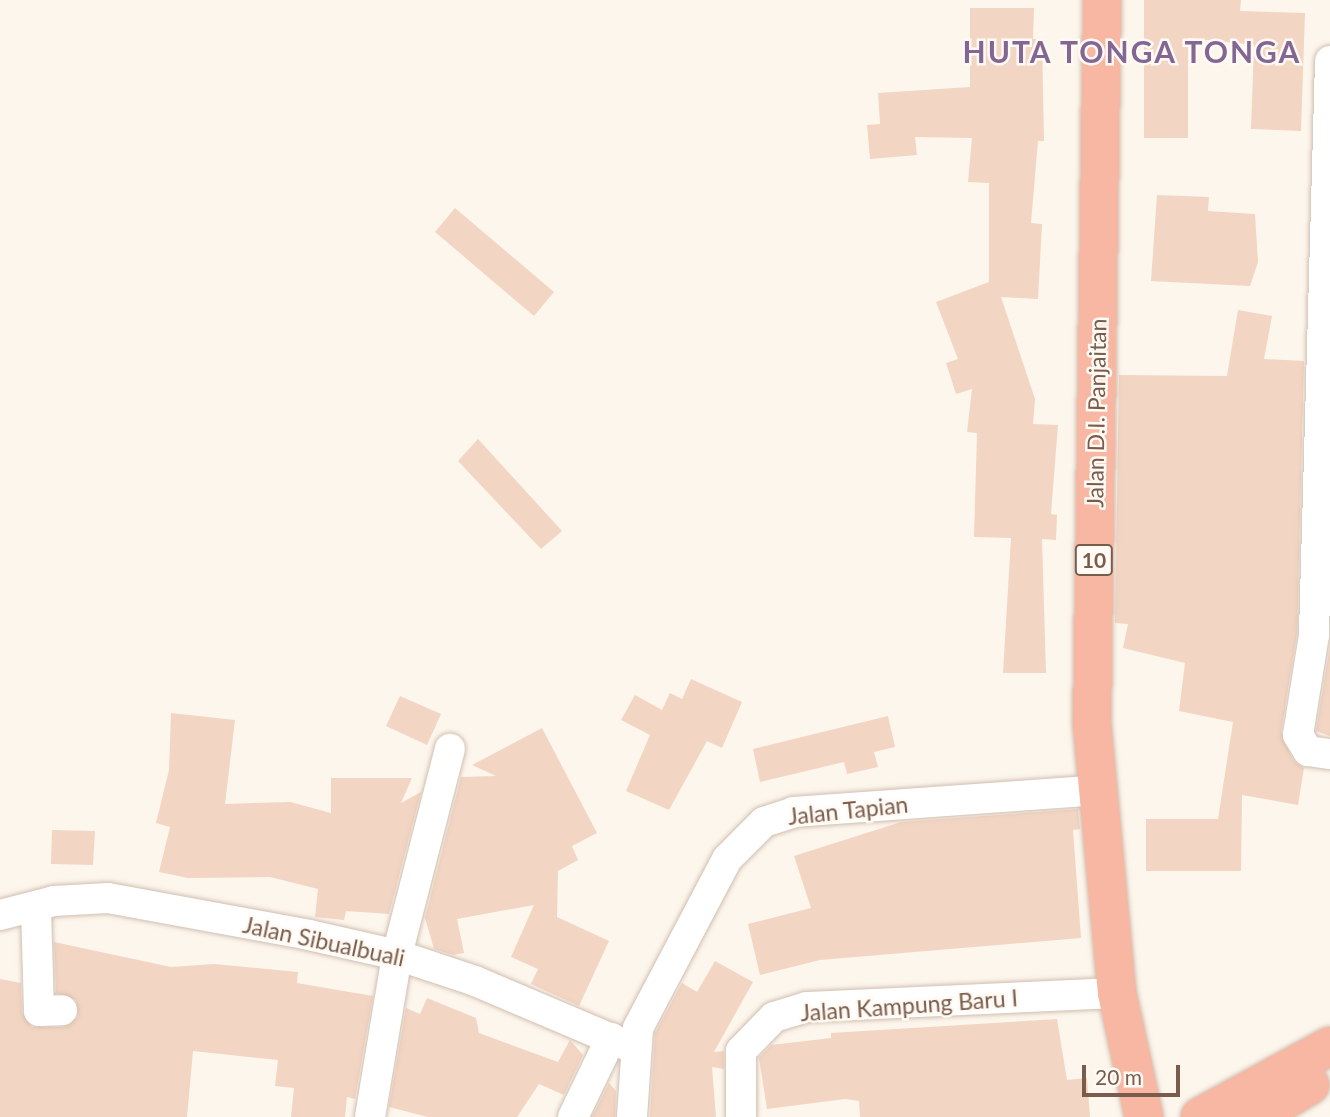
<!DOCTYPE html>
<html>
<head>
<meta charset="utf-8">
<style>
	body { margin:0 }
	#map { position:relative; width:1330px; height:1117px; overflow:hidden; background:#fdf6ec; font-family:Lato,sans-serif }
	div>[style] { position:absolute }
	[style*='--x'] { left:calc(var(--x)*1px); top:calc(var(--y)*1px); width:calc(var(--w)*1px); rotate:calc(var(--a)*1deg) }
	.building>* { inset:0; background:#f3d5c3 }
	.roads { filter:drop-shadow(0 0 2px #d1beb0) drop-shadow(0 0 2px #d1beb0) }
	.street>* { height:30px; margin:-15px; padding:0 15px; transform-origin:15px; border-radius:15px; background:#fff }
	.highway>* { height:38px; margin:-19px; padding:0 19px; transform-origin:19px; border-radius:19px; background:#f7b7a3 }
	span { translate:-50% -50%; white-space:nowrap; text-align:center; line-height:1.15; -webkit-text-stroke:5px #fffaf3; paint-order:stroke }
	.shield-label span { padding:2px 5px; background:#fffaf3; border:2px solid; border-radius:5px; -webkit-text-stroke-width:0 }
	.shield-label { font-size:21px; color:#7a5c4d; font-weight:700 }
	.street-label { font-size:23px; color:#7a5c4d }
	.district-label { font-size:30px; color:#846695; font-weight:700; letter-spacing:2px }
	.scale { position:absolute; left:1082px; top:1065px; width:98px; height:32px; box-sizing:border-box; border:4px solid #7a5c4d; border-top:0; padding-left:9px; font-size:21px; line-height:24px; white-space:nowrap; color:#7a5c4d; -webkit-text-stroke:5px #fffaf3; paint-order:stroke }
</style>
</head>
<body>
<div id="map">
	<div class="building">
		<i style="clip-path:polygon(1144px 0,1241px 0,1240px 11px,1305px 13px,1301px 131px,1251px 129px,1254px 45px,1188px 38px,1188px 138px,1144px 138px)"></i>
		<i style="clip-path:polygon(970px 8px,1034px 8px,1033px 39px,1042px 39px,1044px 141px,1038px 141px,1031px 223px,1042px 224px,1038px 299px,1001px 297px,1035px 399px,1033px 424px,1058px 425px,1051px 514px,1057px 515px,1056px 540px,1042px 539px,1046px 673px,1003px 673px,1011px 538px,974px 537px,977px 433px,967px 432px,972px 389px,956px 394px,946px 363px,958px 359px,936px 302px,989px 282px,989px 183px,968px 182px,972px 138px,915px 137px,917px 155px,870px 159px,867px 125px,880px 124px,878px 93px,970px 87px)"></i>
		<i style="clip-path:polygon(1157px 195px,1209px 197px,1208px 211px,1255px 214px,1258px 262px,1250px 286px,1151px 281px)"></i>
		<i style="clip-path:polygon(455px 208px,554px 292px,534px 316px,435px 232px)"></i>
		<i style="clip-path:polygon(1238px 310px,1272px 316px,1264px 359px,1304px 361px,1297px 633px,1281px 732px,1293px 760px,1304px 768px,1298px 805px,1242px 795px,1241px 871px,1146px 871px,1146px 819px,1218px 819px,1233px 722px,1179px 711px,1185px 663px,1123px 648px,1128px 624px,1115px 623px,1119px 375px,1227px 376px)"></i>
		<i style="clip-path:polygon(478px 439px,562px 531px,541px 549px,458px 461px)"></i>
		<i style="clip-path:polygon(1330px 646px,1330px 736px,1316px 731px)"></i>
		<i style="clip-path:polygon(691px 679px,742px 702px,722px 748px,707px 741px,669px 810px,626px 791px,650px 735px,621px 720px,635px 695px,662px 710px,670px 693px,682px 699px)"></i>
		<i style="clip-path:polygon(400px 696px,441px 714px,427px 745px,386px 726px)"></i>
		<i style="clip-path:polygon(171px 713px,235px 720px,225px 804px,290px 802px,331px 813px,331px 778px,412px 778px,401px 803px,421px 792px,389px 914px,346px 911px,344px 920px,315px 917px,318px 889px,270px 877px,188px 878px,159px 872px,170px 827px,156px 823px,169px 770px)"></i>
		<i style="clip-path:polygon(888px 716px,895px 747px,874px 752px,878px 767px,847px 774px,844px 762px,760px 782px,753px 749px)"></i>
		<i style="clip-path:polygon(542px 728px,597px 833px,572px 846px,578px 860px,558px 871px,557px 917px,609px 941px,579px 1006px,531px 984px,538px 969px,511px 957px,534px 905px,457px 919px,464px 953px,453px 955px,434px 949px,425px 918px,461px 777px,496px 776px,472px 765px)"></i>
		<i style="clip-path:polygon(1078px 809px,1080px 829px,1073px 830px,1081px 938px,820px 960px,760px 975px,748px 924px,811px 908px,794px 856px,901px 822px)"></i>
		<i style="clip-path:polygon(52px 830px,95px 831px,93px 865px,51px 864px)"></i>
		<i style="clip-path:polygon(54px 942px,171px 967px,214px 964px,298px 972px,297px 983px,373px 996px,355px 1099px,347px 1097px,345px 1117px,291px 1117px,294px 1088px,275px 1086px,278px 1060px,193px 1051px,187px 1117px,0 1117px,0 979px,21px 983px,22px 1012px,32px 1027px,63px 1027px,78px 1017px,76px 1000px,56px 993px)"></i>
		<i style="clip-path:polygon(715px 961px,753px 982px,714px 1052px,724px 1051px,724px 1069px,712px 1067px,716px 1117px,650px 1117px,655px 1033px,682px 983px,697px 992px)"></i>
		<i style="clip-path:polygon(427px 998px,476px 1018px,479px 1033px,558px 1062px,570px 1040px,583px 1055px,564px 1095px,539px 1084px,517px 1117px,428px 1117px,389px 1107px,406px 1008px,420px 1014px)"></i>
		<i style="clip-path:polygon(1057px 1019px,1067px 1080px,1087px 1078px,1090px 1117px,860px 1117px,859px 1101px,845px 1099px,767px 1109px,759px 1058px,771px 1045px,831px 1038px,831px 1033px)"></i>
		<i style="clip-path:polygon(609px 1083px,616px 1091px,615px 1117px,592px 1117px)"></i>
	</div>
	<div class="roads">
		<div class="street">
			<i style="--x:1330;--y:61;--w:574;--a:91.6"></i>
			<i style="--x:1314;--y:635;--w:101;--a:99.1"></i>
			<i style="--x:1298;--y:735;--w:19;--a:58"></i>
			<i style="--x:1308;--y:751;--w:22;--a:8"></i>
			<i style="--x:36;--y:909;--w:102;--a:88.3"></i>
			<i style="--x:39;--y:1011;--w:23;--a:-2"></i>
			<i style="--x:0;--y:915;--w:56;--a:-14.5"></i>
			<i style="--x:54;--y:901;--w:54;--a:-3.2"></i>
			<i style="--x:108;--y:898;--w:204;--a:10.4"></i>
			<i style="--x:309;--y:935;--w:90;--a:12.8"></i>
			<i style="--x:397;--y:955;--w:82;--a:18.4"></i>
			<i style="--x:475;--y:981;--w:174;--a:23"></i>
			<i style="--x:370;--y:1117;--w:164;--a:-80.5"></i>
			<i style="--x:397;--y:955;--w:213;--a:-75.6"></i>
			<i style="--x:573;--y:1117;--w:88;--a:-64.3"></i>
			<i style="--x:632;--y:1117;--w:89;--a:-86.1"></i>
			<i style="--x:638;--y:1028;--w:191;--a:-62.2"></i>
			<i style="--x:727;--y:859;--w:52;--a:-45"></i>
			<i style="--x:764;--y:822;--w:32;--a:-18"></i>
			<i style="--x:794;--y:812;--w:305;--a:-4.1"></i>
			<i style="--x:741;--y:1117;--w:66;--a:-90"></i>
			<i style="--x:741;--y:1051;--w:47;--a:-45.9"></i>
			<i style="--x:774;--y:1017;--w:34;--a:-17"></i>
			<i style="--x:807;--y:1007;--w:310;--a:-2.6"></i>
		</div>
		<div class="highway">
			<i style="--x:1102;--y:0;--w:724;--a:90.79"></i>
			<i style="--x:1092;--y:724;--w:270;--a:84.7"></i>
			<i style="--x:1117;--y:993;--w:127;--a:77.7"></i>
			<i style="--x:1200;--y:1117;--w:148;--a:-28.6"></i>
			<i style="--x:1257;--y:1117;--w:62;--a:-31.1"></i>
		</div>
	</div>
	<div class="shield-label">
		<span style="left:1094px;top:560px">10</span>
	</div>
	<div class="street-label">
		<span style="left:1096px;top:413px;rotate:-89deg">Jalan D.I. Panjaitan</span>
		<span style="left:848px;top:810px;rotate:-6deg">Jalan Tapian</span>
		<span style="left:324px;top:941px;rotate:12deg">Jalan Sibualbuali</span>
		<span style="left:909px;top:1005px;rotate:-4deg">Jalan Kampung Baru I</span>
	</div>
	<div class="district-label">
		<span style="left:1132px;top:51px">HUTA TONGA TONGA</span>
	</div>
	<div class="scale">20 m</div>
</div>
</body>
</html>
